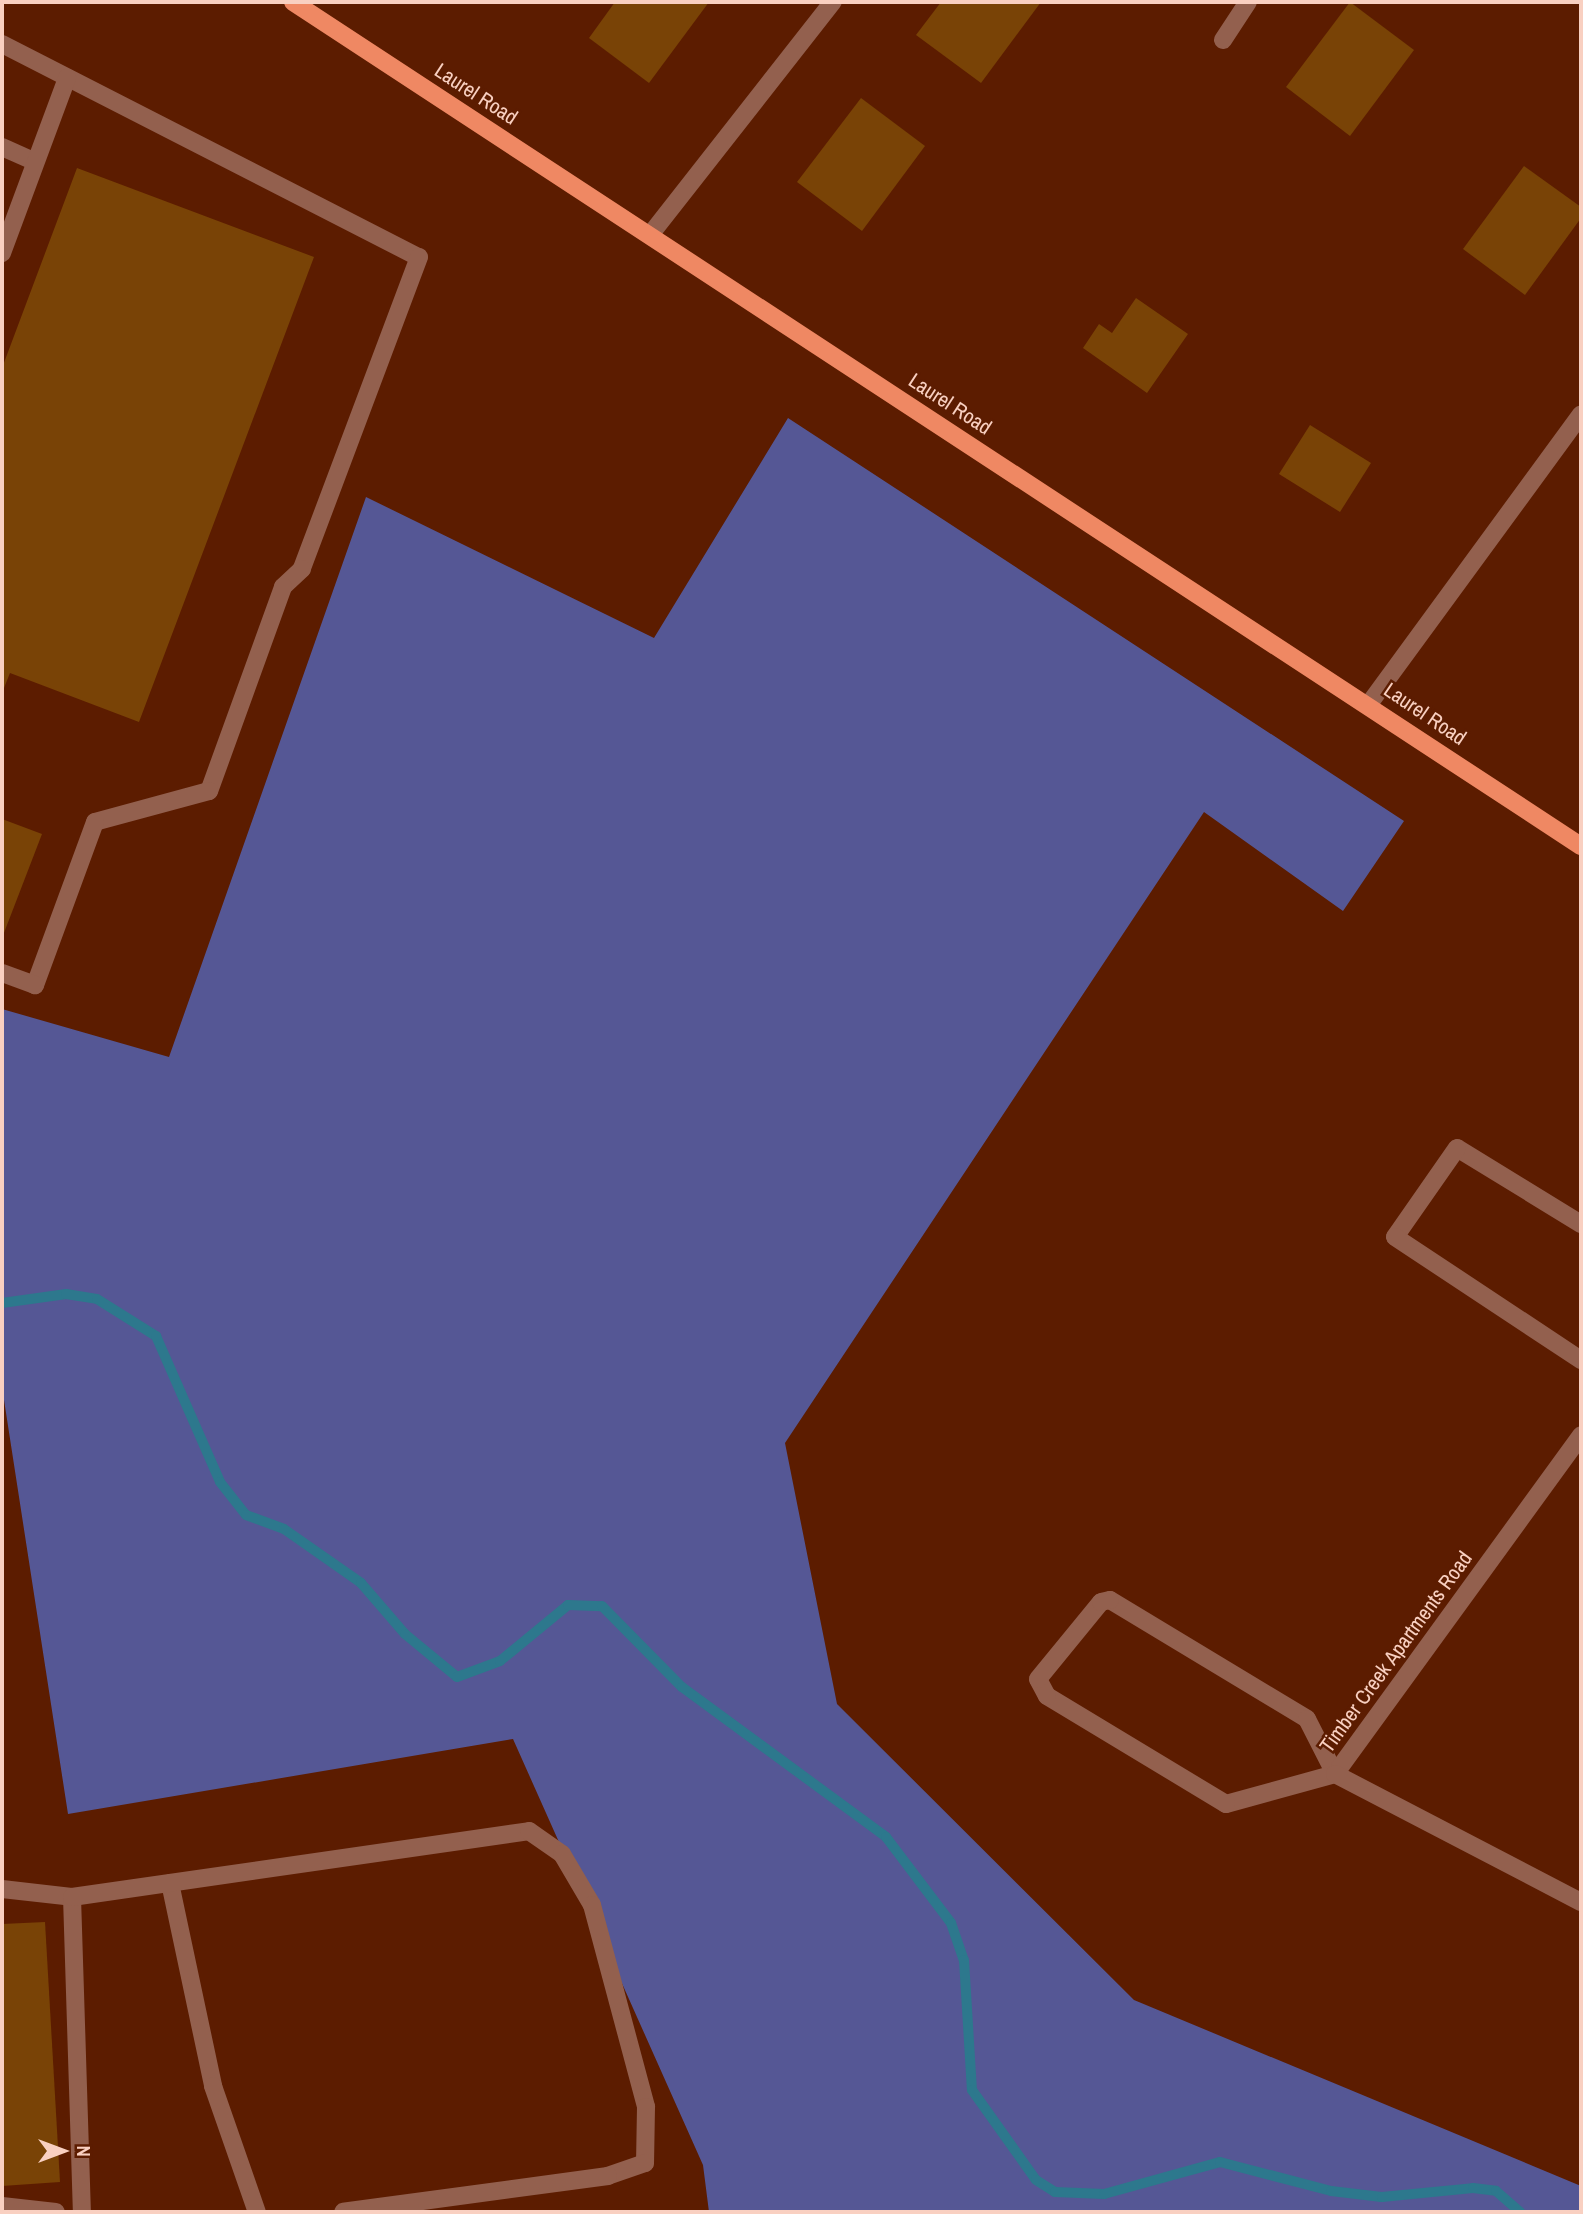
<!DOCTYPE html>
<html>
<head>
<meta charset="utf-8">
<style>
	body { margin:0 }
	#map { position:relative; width:1583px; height:2214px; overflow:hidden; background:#5c1c00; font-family:"Archivo Narrow",sans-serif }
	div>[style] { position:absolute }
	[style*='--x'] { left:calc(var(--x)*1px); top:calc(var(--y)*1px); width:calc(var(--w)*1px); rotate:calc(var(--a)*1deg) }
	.forest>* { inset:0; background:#555795 }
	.stream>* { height:10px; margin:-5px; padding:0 5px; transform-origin:5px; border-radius:5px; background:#2d788d }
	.building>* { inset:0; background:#794306 }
	.minor>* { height:18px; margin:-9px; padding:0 9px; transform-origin:9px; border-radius:9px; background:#93604e }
	.major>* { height:18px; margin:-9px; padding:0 9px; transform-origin:9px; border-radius:9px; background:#ef8863 }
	span { translate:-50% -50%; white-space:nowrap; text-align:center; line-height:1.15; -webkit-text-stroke:5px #5c1c00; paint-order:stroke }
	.street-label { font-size:21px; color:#f9d0c1 }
	.frame { position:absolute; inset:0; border:4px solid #f9d0c1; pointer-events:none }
	.north { position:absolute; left:28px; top:2116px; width:70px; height:70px; -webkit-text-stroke:5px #5c1c00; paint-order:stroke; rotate:90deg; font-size:19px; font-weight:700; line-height:28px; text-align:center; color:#f9d0c1 }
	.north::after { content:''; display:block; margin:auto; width:24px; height:32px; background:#f9d0c1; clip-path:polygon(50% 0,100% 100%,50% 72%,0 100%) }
</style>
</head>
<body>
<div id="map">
	<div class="forest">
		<i style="clip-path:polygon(788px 418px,1404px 821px,1343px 911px,1204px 812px,785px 1443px,837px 1704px,1134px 2000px,1581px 2186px,1581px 2212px,709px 2212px,703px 2165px,513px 1739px,68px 1814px,2px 1387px,2px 1009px,169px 1057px,366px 497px,654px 638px)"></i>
	</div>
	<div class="stream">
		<i style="--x:2;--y:1303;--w:65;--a:-8"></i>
		<i style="--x:66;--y:1294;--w:31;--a:9"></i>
		<i style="--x:97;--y:1299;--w:70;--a:32.1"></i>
		<i style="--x:156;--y:1336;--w:159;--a:66.3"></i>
		<i style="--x:220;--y:1482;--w:42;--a:51.8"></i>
		<i style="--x:246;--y:1515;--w:40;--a:20.2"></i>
		<i style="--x:284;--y:1529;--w:94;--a:35"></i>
		<i style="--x:361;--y:1583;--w:67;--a:49.2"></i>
		<i style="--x:405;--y:1634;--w:67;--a:39.6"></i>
		<i style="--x:457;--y:1677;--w:46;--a:-20.4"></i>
		<i style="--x:500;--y:1661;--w:88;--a:-39.5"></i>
		<i style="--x:568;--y:1605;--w:34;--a:2"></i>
		<i style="--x:602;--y:1606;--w:114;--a:45.4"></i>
		<i style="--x:682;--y:1687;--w:253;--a:36.3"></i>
		<i style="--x:886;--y:1837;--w:108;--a:52.9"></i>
		<i style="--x:951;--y:1923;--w:39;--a:71"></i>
		<i style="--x:964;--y:1960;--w:130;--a:86.5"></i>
		<i style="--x:972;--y:2090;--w:110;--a:54.6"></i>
		<i style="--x:1036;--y:2180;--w:22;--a:32"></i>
		<i style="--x:1055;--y:2192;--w:49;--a:2.3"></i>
		<i style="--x:1104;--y:2194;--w:120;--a:-15.4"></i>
		<i style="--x:1220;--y:2162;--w:115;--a:14.6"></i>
		<i style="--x:1331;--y:2191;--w:51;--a:6.7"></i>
		<i style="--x:1382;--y:2197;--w:91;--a:-5.6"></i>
		<i style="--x:1473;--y:2188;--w:23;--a:7"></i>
		<i style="--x:1496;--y:2191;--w:32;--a:41"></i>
	</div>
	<div class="building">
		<i style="clip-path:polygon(615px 2px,709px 2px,649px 83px,589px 38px)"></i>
		<i style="clip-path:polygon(941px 2px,1041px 2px,981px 83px,916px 35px)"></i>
		<i style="clip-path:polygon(1350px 2px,1414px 50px,1350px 136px,1286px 87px)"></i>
		<i style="clip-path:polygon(861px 98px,925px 146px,862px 231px,797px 182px)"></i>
		<i style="clip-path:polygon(1524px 166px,1581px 207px,1581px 218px,1525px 295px,1463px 249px)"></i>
		<i style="clip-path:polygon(77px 168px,314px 257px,139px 722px,10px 673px,2px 693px,2px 368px)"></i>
		<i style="clip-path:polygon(1136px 298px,1188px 334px,1147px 393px,1083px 348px,1099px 324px,1112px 333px)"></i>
		<i style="clip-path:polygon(1310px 425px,1371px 463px,1340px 512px,1279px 474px)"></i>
		<i style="clip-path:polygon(2px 819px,42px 834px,2px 938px)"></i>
		<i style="clip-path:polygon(45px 1922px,60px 2182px,2px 2186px,2px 1924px)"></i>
	</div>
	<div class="minor">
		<i style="--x:1223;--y:40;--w:45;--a:-56.7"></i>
		<i style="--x:2;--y:44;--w:468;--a:27.1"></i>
		<i style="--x:419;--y:257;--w:333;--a:110.6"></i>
		<i style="--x:302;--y:569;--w:26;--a:137"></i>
		<i style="--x:283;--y:587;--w:217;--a:109.9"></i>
		<i style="--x:209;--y:791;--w:118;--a:164.8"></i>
		<i style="--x:95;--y:822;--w:174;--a:110.2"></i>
		<i style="--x:35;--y:985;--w:35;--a:-160"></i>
		<i style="--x:2;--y:147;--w:36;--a:24"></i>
		<i style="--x:650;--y:235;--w:296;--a:-51.9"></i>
		<i style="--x:2;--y:253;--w:187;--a:-69.6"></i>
		<i style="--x:1369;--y:704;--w:359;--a:-53.8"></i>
		<i style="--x:1581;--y:1224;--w:145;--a:-148.5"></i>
		<i style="--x:1457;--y:1148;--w:108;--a:124.9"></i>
		<i style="--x:1395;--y:1237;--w:223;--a:33.5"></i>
		<i style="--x:1110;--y:1600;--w:230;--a:31.1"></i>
		<i style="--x:1307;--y:1719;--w:62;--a:63"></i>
		<i style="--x:1335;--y:1774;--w:113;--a:164.6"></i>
		<i style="--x:1226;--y:1804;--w:209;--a:-148.9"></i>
		<i style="--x:1047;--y:1696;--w:19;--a:-118"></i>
		<i style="--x:1038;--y:1679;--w:99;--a:-50.7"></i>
		<i style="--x:1101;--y:1602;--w:9;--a:-13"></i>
		<i style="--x:1335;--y:1774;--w:419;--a:-54"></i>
		<i style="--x:1335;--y:1774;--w:277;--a:27.5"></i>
		<i style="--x:170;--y:1883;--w:208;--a:78"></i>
		<i style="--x:213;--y:2086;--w:133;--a:70.8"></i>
		<i style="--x:2;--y:1889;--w:70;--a:6.5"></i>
		<i style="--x:72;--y:1897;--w:315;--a:88.2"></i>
		<i style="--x:72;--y:1897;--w:462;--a:-8.2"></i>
		<i style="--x:529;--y:1831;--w:40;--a:34.9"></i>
		<i style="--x:562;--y:1854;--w:59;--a:59.5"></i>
		<i style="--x:592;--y:1905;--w:209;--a:75"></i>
		<i style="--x:646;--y:2107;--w:56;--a:91"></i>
		<i style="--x:645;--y:2163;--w:39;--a:161"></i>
		<i style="--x:608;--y:2176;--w:267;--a:172.3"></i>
		<i style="--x:2;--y:2206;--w:54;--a:6.3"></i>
	</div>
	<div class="major">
		<i style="--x:293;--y:2;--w:1540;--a:33.24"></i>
	</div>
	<div class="street-label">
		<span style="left:476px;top:94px;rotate:33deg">Laurel Road</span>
		<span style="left:950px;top:404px;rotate:33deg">Laurel Road</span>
		<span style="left:1425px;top:714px;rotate:34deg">Laurel Road</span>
		<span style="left:1396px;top:1652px;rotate:-54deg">Timber Creek Apartments Road</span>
	</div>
	<div class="frame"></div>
	<div class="north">N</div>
</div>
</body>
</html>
